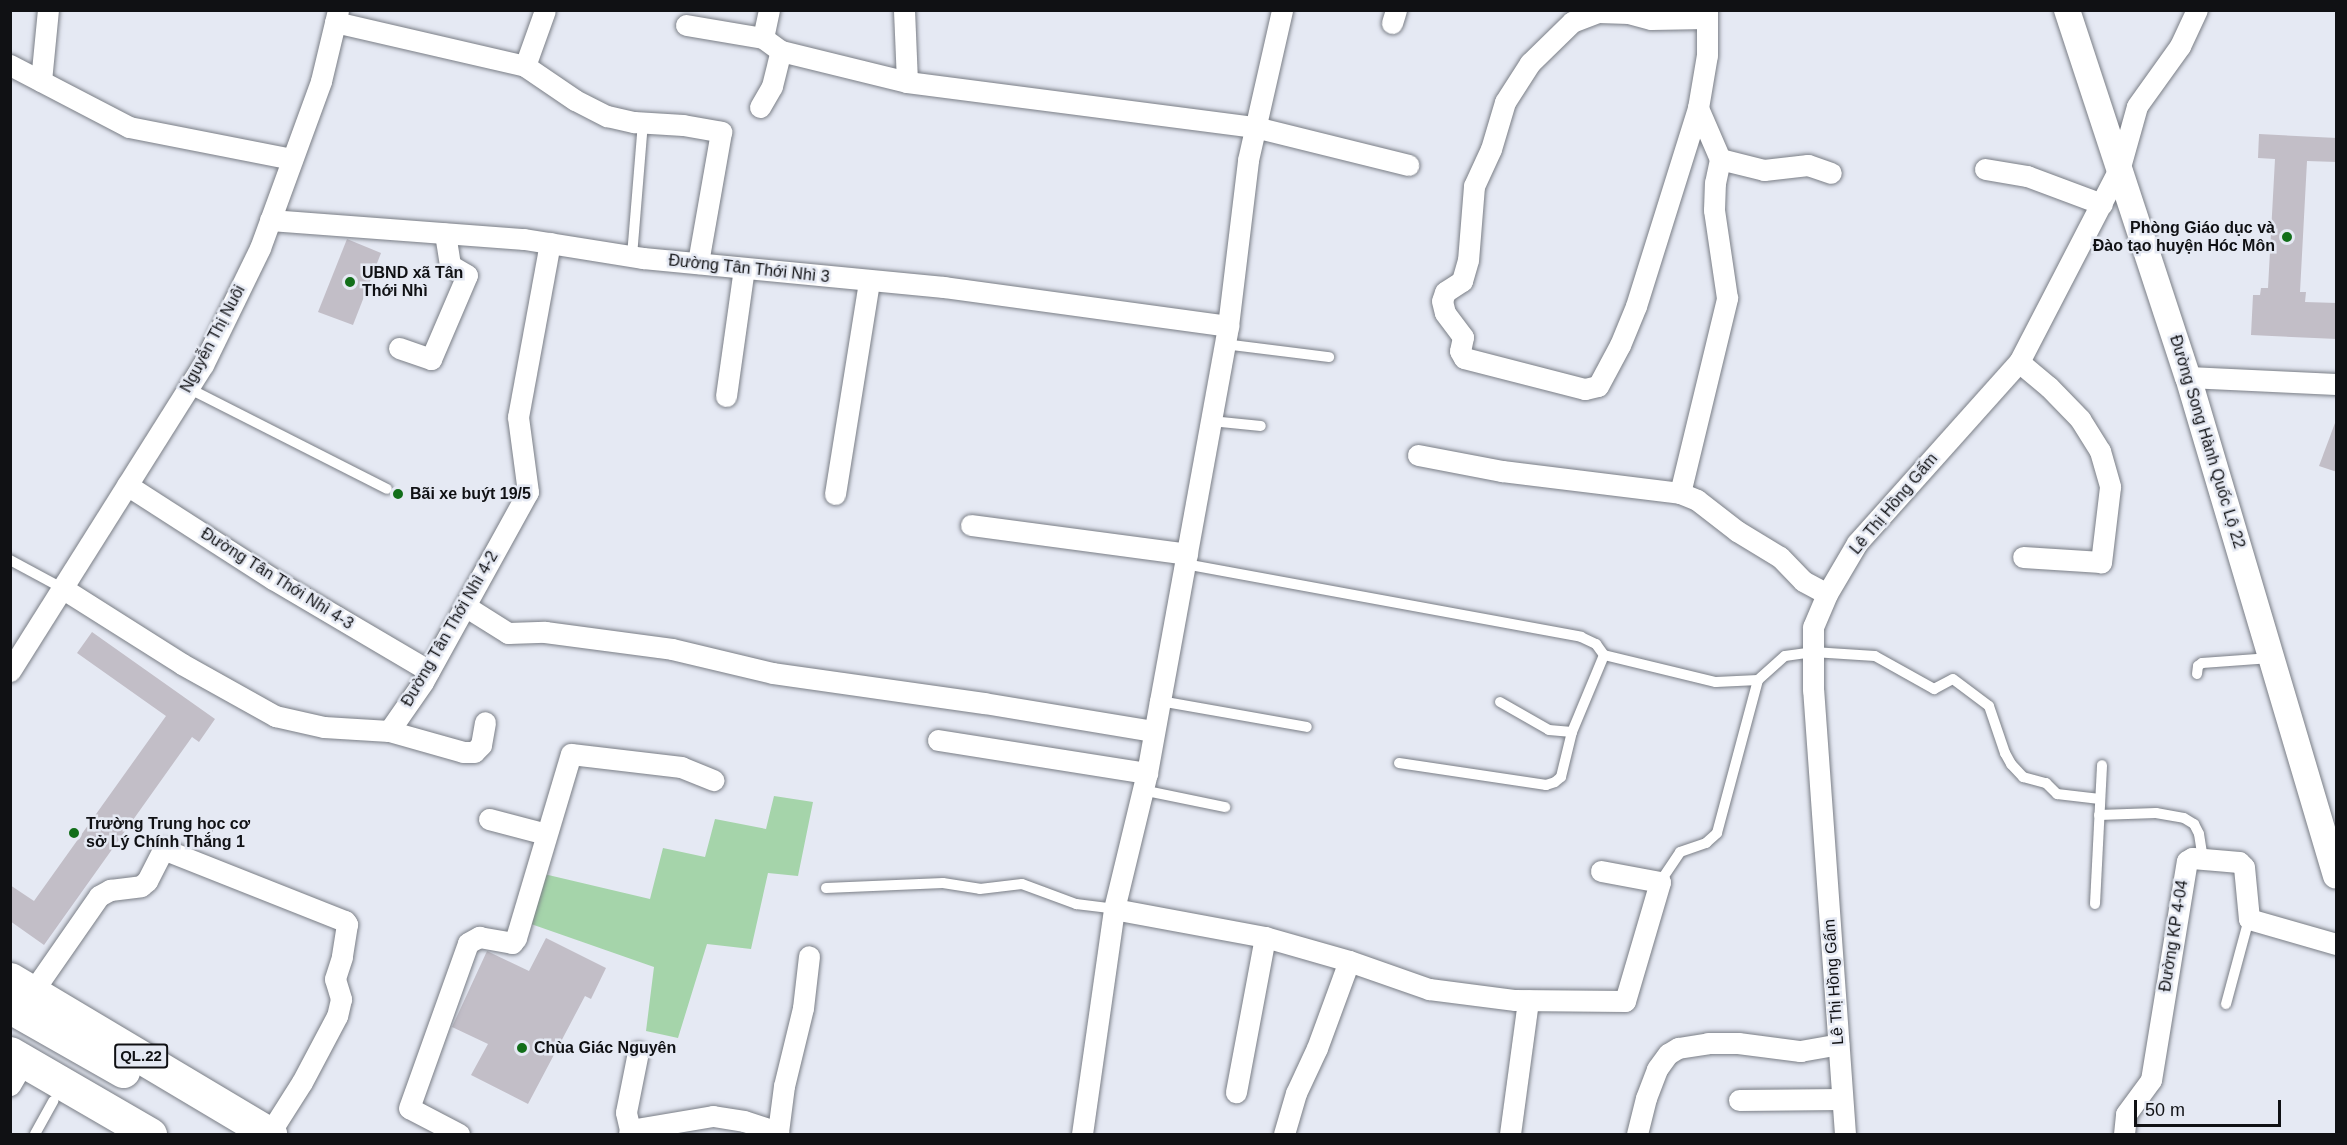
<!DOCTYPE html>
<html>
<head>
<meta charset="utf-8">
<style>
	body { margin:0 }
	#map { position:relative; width:2347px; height:1145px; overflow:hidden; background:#e5e9f3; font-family:Arial,sans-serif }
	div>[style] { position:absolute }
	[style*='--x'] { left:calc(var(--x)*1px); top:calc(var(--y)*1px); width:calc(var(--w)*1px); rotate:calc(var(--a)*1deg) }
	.green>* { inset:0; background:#a5d4aa }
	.building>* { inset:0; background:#c2bec7 }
	.roads { filter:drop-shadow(0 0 2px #7a7e86) drop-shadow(0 0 2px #7a7e86) }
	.service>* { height:10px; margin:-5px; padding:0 5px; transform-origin:5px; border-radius:5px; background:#fff }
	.minor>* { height:21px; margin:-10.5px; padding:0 10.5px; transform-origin:10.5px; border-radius:10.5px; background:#fff }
	.tertiary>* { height:26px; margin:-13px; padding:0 13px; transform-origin:13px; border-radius:13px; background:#fff }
	.trunk>* { height:33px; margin:-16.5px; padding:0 16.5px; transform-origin:16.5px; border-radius:16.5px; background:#fff }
	.dots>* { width:16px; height:16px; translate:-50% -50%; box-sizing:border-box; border:3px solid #e5e9f3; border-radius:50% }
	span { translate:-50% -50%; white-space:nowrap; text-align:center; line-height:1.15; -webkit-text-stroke:5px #e5e9f3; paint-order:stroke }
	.shield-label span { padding:2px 4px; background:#e5e9f3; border:2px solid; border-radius:4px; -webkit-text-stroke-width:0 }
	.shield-label { font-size:15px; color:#101114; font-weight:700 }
	.poi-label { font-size:16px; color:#101114; font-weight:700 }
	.right { translate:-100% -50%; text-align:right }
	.left { translate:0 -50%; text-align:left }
	.street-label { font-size:16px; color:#101114 }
	.frame { position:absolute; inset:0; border:12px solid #101114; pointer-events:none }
	.scale { position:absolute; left:2134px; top:1100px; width:147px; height:27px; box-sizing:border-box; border:3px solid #101114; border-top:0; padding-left:8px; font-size:18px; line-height:21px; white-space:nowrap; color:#101114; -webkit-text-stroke:4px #e5e9f3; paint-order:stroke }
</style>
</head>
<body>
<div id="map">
	<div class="green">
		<i style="clip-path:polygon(774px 796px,813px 802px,798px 876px,768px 873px,751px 949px,707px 944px,678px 1038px,646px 1031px,654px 967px,531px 924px,544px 874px,650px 899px,663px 848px,705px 857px,715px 819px,766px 829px)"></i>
	</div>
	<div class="building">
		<i style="clip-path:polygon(2259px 134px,2337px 138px,2337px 162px,2307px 161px,2300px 292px,2306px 292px,2305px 302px,2337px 303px,2337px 339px,2251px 335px,2253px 295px,2260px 295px,2261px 288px,2268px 288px,2275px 159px,2258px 158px)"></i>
		<i style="clip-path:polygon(347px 239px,381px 253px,353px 325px,318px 312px)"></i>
		<i style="clip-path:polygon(2335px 423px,2337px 423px,2337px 472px,2319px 466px)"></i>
		<i style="clip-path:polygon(92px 632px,215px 719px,199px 742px,192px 737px,44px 945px,10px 921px,10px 885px,34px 901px,166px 716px,77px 653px)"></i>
		<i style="clip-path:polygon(546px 938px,606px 968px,591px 999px,585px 996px,528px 1104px,471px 1075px,488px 1044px,452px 1027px,487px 951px,529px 971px)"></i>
	</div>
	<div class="roads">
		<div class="service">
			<i style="--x:632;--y:256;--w:133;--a:-85.3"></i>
			<i style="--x:1224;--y:344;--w:106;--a:7.1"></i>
			<i style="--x:188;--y:388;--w:223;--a:26.9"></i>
			<i style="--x:1211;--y:421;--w:50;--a:5.7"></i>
			<i style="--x:10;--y:560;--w:59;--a:28.3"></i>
			<i style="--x:1185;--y:564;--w:403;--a:10.4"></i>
			<i style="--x:1581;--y:637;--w:17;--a:25"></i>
			<i style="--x:1596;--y:644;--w:14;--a:54"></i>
			<i style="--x:1604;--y:655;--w:115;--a:13.6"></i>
			<i style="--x:1716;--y:682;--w:42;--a:-2.7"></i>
			<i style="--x:2197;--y:674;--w:8;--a:-83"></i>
			<i style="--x:2198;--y:666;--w:5;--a:-37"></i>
			<i style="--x:2202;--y:663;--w:69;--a:-4.1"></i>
			<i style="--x:1160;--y:701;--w:149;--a:10"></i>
			<i style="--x:1500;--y:702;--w:56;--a:29.7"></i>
			<i style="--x:1549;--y:730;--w:23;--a:5"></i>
			<i style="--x:1399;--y:763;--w:149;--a:8.5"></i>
			<i style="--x:1546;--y:785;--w:9;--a:-18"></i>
			<i style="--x:1555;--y:782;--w:8;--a:-40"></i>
			<i style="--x:1561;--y:777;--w:46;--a:-76.3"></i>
			<i style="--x:1572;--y:732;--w:83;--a:-67.4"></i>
			<i style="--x:1142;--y:790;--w:85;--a:11.6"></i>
			<i style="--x:2099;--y:815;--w:57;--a:-2"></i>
			<i style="--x:2156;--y:813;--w:28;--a:10"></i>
			<i style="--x:2184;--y:818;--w:12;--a:31"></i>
			<i style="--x:2194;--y:824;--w:11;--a:63"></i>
			<i style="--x:2199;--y:834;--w:25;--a:81"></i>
			<i style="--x:1660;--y:882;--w:36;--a:-56"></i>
			<i style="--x:1680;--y:852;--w:28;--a:-19"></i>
			<i style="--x:1706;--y:843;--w:15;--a:-42"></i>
			<i style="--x:1717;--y:833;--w:158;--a:-75"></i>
			<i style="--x:1758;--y:680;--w:36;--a:-42"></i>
			<i style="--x:1785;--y:656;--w:28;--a:-8"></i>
			<i style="--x:1813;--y:652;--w:62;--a:3.7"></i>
			<i style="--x:1875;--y:656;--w:68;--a:29.2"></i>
			<i style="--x:1934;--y:689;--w:21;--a:-28"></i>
			<i style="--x:1953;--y:679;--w:45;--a:36.9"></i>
			<i style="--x:1989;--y:706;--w:50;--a:71.2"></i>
			<i style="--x:2005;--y:753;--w:13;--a:61"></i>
			<i style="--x:2011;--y:764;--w:18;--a:47"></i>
			<i style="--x:2023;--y:777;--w:24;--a:15"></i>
			<i style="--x:2046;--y:783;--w:16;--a:45"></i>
			<i style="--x:2057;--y:794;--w:43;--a:6.6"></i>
			<i style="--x:826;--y:888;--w:117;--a:-2.4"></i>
			<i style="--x:943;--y:883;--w:37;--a:9"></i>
			<i style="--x:980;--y:889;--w:42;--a:-6.8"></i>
			<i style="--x:1022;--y:884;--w:58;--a:20.3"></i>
			<i style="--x:1076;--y:904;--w:38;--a:7"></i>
			<i style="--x:2095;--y:904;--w:139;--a:-87.1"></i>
			<i style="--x:2226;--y:1004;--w:88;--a:-74.9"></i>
			<i style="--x:35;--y:1134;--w:38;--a:-61"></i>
		</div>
		<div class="minor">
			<i style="--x:904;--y:10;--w:72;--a:87.6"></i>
			<i style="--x:1707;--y:18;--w:56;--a:179"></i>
			<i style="--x:1651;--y:19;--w:23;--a:-165"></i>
			<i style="--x:1629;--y:13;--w:31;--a:-178"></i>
			<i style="--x:1598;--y:12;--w:28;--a:159"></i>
			<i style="--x:1572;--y:22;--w:59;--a:135.7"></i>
			<i style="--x:1530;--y:63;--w:46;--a:122.7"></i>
			<i style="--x:1505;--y:102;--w:49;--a:106.6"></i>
			<i style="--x:1491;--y:149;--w:41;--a:114.7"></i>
			<i style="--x:1474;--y:186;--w:74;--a:94.6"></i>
			<i style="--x:1468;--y:260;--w:22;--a:106"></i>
			<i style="--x:1462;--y:281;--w:20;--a:147"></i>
			<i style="--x:1445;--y:292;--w:9;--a:108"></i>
			<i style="--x:1442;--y:301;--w:12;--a:76"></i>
			<i style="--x:1445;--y:313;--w:30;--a:53"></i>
			<i style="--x:1463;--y:337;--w:14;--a:102"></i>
			<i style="--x:1460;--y:351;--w:8;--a:60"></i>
			<i style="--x:1464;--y:358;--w:125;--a:14.4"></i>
			<i style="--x:1585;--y:389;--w:13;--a:-13"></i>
			<i style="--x:1598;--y:386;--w:47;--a:-61.8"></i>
			<i style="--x:1620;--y:345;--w:42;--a:-67.7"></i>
			<i style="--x:1636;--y:306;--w:207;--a:-72.6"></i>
			<i style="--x:1698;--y:108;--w:54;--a:-80.4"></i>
			<i style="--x:1707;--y:55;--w:45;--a:-90"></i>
			<i style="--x:335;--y:22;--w:195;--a:13"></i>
			<i style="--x:525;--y:66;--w:59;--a:-70.3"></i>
			<i style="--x:1392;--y:23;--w:14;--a:-73"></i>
			<i style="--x:686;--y:25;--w:78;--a:9.6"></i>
			<i style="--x:763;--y:38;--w:22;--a:36"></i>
			<i style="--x:781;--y:51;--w:130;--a:13.8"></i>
			<i style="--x:907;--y:82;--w:351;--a:7.4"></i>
			<i style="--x:1255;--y:127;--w:158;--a:13.9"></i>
			<i style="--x:763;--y:38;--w:29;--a:-78"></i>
			<i style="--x:10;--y:65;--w:134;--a:27.5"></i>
			<i style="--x:129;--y:127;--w:166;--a:11.1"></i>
			<i style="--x:525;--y:66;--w:60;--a:34.2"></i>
			<i style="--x:575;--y:100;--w:36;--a:27"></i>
			<i style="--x:607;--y:116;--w:28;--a:13"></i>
			<i style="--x:634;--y:122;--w:49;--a:3.5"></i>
			<i style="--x:683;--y:125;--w:39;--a:10"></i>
			<i style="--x:721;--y:132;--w:133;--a:100"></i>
			<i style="--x:41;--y:81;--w:71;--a:-84.4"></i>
			<i style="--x:760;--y:107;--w:24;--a:-60"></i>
			<i style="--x:772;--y:86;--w:36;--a:-76"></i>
			<i style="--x:1720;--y:159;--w:45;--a:14"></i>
			<i style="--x:1764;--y:170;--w:44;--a:-6.5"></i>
			<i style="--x:1808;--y:165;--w:24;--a:19"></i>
			<i style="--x:1985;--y:169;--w:43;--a:9.5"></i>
			<i style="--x:2027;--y:176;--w:80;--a:20.5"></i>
			<i style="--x:270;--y:220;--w:255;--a:4.3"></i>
			<i style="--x:524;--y:239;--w:121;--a:9.1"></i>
			<i style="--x:643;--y:258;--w:302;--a:5.5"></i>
			<i style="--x:944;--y:287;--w:287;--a:7.8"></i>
			<i style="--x:399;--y:348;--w:34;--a:19"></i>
			<i style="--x:431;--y:359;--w:91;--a:-66.8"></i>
			<i style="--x:467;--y:275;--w:20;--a:-150"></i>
			<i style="--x:450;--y:265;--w:32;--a:-99"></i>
			<i style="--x:2019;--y:362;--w:39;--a:40"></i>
			<i style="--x:2049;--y:387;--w:45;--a:45.9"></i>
			<i style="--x:2080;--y:419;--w:38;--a:58"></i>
			<i style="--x:2100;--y:451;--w:37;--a:74"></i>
			<i style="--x:2110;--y:487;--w:76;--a:96.8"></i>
			<i style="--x:2101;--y:562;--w:78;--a:-176.3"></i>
			<i style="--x:2188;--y:377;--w:148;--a:2.7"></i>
			<i style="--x:726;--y:396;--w:129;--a:-82"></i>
			<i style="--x:1418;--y:455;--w:86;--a:10.8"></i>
			<i style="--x:1502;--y:471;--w:179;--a:7"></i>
			<i style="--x:1680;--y:493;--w:18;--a:22"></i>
			<i style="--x:1697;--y:500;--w:51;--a:37.8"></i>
			<i style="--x:1737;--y:531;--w:50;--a:31.2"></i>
			<i style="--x:1780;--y:557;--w:33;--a:46"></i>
			<i style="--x:1803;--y:581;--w:27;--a:28"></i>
			<i style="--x:127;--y:485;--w:174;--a:32.8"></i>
			<i style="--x:273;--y:579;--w:181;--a:30.5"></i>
			<i style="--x:1680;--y:493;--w:201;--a:-76.4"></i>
			<i style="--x:1727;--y:298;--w:89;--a:-98.4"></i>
			<i style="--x:1714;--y:210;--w:27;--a:-88"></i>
			<i style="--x:1715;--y:183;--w:25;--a:-78"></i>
			<i style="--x:1720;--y:159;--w:56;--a:-113.3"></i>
			<i style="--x:835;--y:494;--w:215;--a:-80.9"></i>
			<i style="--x:971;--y:525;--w:218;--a:7.6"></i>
			<i style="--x:62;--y:588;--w:142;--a:32.3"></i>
			<i style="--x:182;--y:664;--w:107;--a:29.2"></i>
			<i style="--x:275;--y:716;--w:50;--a:12.7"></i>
			<i style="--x:324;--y:727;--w:65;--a:3.5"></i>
			<i style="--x:389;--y:731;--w:60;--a:-55.2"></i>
			<i style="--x:423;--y:682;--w:217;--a:-61.1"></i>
			<i style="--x:528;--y:492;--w:76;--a:-97.6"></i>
			<i style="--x:518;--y:417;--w:177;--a:-79.6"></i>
			<i style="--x:465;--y:606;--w:51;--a:32.1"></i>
			<i style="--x:508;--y:633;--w:37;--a:-2"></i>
			<i style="--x:545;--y:632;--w:128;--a:7.6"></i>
			<i style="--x:672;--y:649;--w:104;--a:13.4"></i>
			<i style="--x:773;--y:673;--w:213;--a:8.1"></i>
			<i style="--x:984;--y:703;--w:172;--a:9.4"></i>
			<i style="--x:10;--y:671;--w:362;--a:-57.8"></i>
			<i style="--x:203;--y:365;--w:130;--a:-64"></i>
			<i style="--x:260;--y:248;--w:178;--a:-69.9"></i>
			<i style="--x:321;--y:81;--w:73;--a:-76.5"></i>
			<i style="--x:389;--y:731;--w:77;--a:15.8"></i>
			<i style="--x:463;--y:752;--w:11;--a:0"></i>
			<i style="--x:474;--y:752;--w:10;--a:-45"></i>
			<i style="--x:481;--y:745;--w:23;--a:-80"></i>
			<i style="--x:938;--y:740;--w:212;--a:9"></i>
			<i style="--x:489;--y:819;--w:59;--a:14.7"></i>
			<i style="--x:1114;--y:909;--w:154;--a:10.5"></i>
			<i style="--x:1265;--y:937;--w:158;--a:100.6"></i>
			<i style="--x:1265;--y:937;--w:87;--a:15.9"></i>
			<i style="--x:1349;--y:961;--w:93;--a:110.2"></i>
			<i style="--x:1317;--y:1048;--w:50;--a:115"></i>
			<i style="--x:1296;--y:1093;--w:43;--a:106.3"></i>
			<i style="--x:1349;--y:961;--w:85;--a:19.3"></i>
			<i style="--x:1429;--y:989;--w:87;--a:7.3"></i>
			<i style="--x:1515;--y:1000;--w:110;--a:0.5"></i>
			<i style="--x:1625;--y:1001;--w:124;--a:-73.6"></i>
			<i style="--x:1660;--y:882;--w:60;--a:-169.4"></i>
			<i style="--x:33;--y:991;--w:116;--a:-55.2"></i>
			<i style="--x:99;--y:896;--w:13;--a:-29"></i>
			<i style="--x:110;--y:890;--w:31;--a:-7"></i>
			<i style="--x:141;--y:886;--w:8;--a:-40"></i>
			<i style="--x:147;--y:881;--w:36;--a:-63"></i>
			<i style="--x:163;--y:849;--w:196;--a:21.6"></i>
			<i style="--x:345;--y:921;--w:4;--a:56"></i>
			<i style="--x:347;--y:924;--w:33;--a:99"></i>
			<i style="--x:342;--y:957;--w:23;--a:108"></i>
			<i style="--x:335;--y:979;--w:21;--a:73"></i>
			<i style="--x:341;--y:999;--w:17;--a:103"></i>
			<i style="--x:337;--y:1016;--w:75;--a:117.9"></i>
			<i style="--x:302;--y:1082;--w:62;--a:122.4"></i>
			<i style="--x:10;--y:1085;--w:28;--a:-60"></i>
			<i style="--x:1739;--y:1100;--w:103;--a:-0.6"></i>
			<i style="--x:630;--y:1130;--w:18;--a:-103"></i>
			<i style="--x:626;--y:1112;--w:61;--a:-78.7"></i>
			<i style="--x:778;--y:1132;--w:46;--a:-82.6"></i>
			<i style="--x:784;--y:1086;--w:80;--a:-76.3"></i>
			<i style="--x:803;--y:1008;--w:52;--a:-83.4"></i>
			<i style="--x:459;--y:1134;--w:56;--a:-152.5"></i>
			<i style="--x:409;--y:1108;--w:175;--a:-70.3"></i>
			<i style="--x:468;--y:943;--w:13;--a:-29"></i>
			<i style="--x:479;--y:937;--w:34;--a:10"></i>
			<i style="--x:512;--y:943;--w:6;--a:-51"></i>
			<i style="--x:516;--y:938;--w:192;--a:-73.4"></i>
			<i style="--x:571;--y:754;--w:111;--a:6.7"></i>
			<i style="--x:681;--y:767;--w:35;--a:22"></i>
			<i style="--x:629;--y:1134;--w:4;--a:-76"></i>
			<i style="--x:630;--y:1130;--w:84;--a:-9.6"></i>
			<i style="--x:713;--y:1116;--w:31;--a:9"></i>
			<i style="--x:744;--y:1121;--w:36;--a:18"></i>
			<i style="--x:778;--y:1132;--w:2;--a:117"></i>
			<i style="--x:1082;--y:1134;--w:227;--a:-81.9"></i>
			<i style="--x:1114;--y:909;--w:140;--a:-76.4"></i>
			<i style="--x:1147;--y:773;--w:73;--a:-79.8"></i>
			<i style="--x:1160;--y:701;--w:381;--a:-79.7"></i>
			<i style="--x:1228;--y:326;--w:167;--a:-83.1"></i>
			<i style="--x:1248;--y:160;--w:154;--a:-77.2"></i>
			<i style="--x:1510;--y:1134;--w:135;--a:-82.3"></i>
			<i style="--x:1637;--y:1134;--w:37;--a:-76"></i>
			<i style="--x:1646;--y:1098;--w:31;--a:-69"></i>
			<i style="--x:1657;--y:1069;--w:19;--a:-54"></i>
			<i style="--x:1668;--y:1054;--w:12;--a:-31"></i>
			<i style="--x:1678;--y:1048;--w:30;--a:-9"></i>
			<i style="--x:1708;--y:1043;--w:30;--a:0"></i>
			<i style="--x:1738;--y:1043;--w:63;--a:7.4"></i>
			<i style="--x:1800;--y:1051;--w:39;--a:-10"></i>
			<i style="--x:1845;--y:1134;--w:445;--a:-94.1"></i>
			<i style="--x:1813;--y:690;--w:63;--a:-90"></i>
			<i style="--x:1813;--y:627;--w:36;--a:-67"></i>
			<i style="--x:1827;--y:594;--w:59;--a:-59.5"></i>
			<i style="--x:1857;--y:543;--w:243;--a:-48.2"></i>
			<i style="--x:2019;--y:362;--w:220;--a:-62.6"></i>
			<i style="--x:2120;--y:167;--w:63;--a:-74.4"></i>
			<i style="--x:2137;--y:106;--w:74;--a:-54.4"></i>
			<i style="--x:2180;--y:46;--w:40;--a:-65"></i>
			<i style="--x:2124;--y:1134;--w:20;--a:-84"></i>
			<i style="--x:2126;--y:1114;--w:42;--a:-53.7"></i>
			<i style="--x:2151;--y:1080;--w:222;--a:-80.7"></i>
			<i style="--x:2187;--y:861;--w:6;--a:-31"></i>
			<i style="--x:2192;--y:858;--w:47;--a:4.9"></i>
			<i style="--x:2239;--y:862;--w:7;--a:45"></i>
			<i style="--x:2244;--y:867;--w:52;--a:84.5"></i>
			<i style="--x:2249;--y:919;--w:91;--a:16"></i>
		</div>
		<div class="tertiary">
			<i style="--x:2067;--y:10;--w:386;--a:71.8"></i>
			<i style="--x:2188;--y:377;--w:520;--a:73.48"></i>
		</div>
		<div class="trunk">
			<i style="--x:10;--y:979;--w:303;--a:30.8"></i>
			<i style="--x:10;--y:1007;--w:130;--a:29.5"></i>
			<i style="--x:10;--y:1053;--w:162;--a:30.1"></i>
		</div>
	</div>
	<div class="dots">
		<i style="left:2287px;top:237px;background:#126e19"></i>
		<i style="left:350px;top:282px;background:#126e19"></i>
		<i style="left:398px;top:494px;background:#126e19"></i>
		<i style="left:74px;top:833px;background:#126e19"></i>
		<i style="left:522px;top:1048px;background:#126e19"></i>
	</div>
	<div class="shield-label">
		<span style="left:141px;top:1056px">QL.22</span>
	</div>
	<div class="poi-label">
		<span class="right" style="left:2275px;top:237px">Phòng Giáo dục và<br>Đào tạo huyện Hóc Môn</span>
		<span class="left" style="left:362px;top:282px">UBND xã Tân<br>Thới Nhì</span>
		<span class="left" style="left:410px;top:494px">Bãi xe buýt 19/5</span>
		<span class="left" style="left:86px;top:833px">Trường Trung học cơ<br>sở Lý Chính Thắng 1</span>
		<span class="left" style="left:534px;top:1048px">Chùa Giác Nguyên</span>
	</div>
	<div class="street-label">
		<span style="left:749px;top:269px;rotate:6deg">Đường Tân Thới Nhì 3</span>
		<span style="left:213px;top:339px;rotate:-62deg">Nguyễn Thị Nuôi</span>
		<span style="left:2207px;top:442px;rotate:73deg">Đường Song Hành Quốc Lộ 22</span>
		<span style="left:1894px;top:504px;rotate:-50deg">Lê Thị Hồng Gấm</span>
		<span style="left:277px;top:579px;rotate:32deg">Đường Tân Thới Nhì 4-3</span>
		<span style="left:450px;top:629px;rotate:-60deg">Đường Tân Thới Nhì 4-2</span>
		<span style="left:2174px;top:936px;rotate:-81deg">Đường KP 4-04</span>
		<span style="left:1834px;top:982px;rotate:-94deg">Lê Thị Hồng Gấm</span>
	</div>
	<div class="frame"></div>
	<div class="scale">50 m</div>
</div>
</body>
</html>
